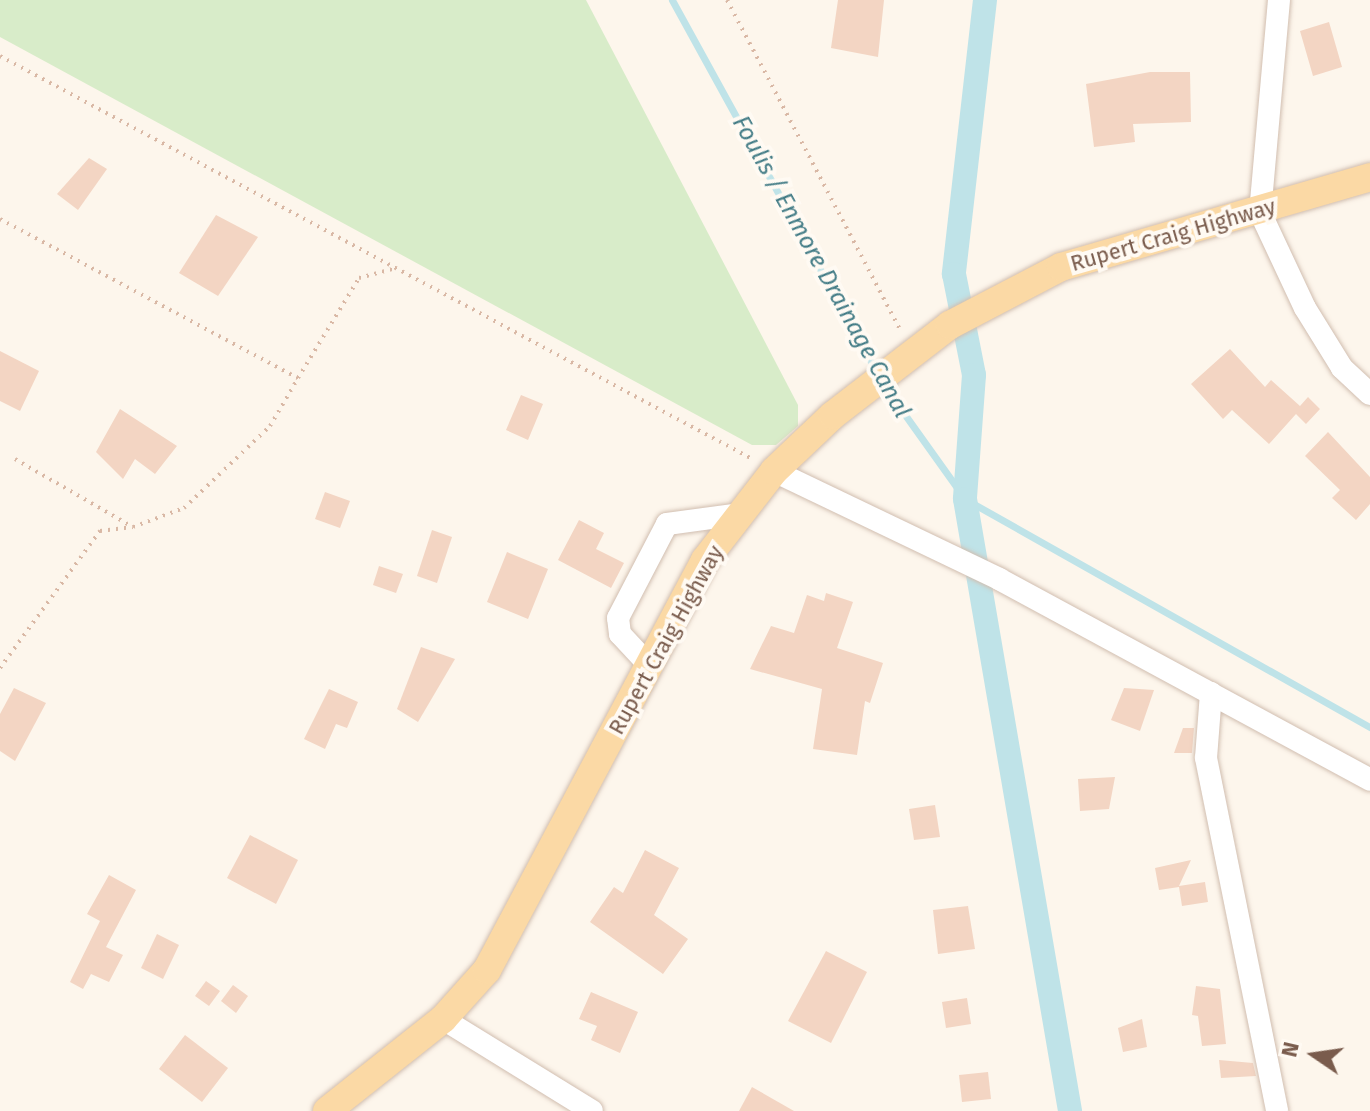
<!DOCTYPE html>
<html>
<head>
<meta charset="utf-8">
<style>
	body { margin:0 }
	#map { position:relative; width:1370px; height:1111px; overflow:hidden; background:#fdf6ec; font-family:"Fira Sans",sans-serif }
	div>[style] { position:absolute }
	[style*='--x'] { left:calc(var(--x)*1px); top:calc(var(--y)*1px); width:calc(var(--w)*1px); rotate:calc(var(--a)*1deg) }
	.green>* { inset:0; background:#d8ecc9 }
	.stream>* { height:7px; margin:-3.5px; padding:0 3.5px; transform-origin:3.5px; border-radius:3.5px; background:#bfe3e8 }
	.canal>* { height:24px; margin:-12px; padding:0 12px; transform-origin:12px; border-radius:12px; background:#bfe3e8 }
	.building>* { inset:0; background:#f3d5c3 }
	.path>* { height:4px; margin-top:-2px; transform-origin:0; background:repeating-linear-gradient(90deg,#d9b8a5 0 2px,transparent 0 8px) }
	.roads { filter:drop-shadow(0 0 2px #d1beb0) drop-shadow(0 0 2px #d1beb0) }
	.minor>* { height:22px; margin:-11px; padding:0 11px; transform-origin:11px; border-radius:11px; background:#fff }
	.major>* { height:28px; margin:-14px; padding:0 14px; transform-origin:14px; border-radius:14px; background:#fbd9a5 }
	span { translate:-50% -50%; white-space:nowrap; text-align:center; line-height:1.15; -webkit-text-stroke:8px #fffaf3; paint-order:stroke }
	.street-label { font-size:22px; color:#7a5c4d }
	.water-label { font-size:24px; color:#437c86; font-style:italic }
	.north { position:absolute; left:1274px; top:1015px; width:80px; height:80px; -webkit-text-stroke:6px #fffaf3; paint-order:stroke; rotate:283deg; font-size:22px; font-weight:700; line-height:32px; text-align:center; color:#7a5c4d }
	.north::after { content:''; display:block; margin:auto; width:28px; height:36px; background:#7a5c4d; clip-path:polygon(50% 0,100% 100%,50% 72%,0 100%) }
</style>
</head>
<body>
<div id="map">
	<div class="green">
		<i style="clip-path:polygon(0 0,586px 0,798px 405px,798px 426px,776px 445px,752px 445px,0 37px)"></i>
	</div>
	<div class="stream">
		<i style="--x:672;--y:0;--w:427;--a:61.2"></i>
		<i style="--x:883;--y:384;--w:141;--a:54.5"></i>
		<i style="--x:965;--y:499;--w:465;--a:29.4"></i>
	</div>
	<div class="canal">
		<i style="--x:985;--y:0;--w:276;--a:96.5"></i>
		<i style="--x:954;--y:274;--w:103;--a:78.8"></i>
		<i style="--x:974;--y:375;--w:124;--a:94.2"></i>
		<i style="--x:965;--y:499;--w:621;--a:80.26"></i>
	</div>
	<div class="building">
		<i style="clip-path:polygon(838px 0,884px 0,878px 57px,831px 48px)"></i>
		<i style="clip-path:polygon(1329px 22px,1342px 67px,1313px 76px,1300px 31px)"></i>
		<i style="clip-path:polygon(1150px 72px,1190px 72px,1191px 122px,1133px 124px,1135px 142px,1094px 147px,1086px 84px)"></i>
		<i style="clip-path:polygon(89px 158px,107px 169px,78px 210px,57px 194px)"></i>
		<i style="clip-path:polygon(216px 215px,258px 237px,218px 296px,179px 273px)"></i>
		<i style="clip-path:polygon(1230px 349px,1265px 387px,1271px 380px,1300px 406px,1308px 397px,1320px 409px,1306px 424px,1296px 414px,1269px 444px,1232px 410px,1223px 419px,1191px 384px)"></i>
		<i style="clip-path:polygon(0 351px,39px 371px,20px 411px,0 401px)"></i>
		<i style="clip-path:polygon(521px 395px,543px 404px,528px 440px,506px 430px)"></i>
		<i style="clip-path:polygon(120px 409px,177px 446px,155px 474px,135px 459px,123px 479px,96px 452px)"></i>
		<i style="clip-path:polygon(1328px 432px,1370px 477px,1370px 504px,1356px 520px,1332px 498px,1340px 490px,1305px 456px)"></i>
		<i style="clip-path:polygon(325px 492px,350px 501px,340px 528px,315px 519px)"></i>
		<i style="clip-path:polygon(579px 520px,604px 533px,596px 549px,624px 563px,611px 588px,558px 560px)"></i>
		<i style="clip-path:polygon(432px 530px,452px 537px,437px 583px,417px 576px)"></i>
		<i style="clip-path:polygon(507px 552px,548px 569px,528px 619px,487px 602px)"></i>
		<i style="clip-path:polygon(379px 566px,403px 574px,396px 593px,373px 585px)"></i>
		<i style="clip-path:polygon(826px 593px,853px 602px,837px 648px,883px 663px,870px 703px,865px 701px,857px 755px,813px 749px,822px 689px,750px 669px,771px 626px,794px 633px,807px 595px,824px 601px)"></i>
		<i style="clip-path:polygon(421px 647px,455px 659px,418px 722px,397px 709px)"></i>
		<i style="clip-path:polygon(14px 688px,46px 703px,15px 761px,0 751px,0 714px)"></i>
		<i style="clip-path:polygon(1124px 688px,1154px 690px,1140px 731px,1111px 720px)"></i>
		<i style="clip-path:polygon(329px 689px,358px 702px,347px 728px,336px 724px,325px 749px,304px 739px)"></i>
		<i style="clip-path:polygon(1183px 728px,1194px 728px,1192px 753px,1174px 753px)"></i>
		<i style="clip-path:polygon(1115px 777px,1109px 809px,1080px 811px,1078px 779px)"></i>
		<i style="clip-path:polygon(935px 805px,940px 837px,914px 840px,909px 809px)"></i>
		<i style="clip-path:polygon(250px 835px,298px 860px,276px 904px,227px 878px)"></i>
		<i style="clip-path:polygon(645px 850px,679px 868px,654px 915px,688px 939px,663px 974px,590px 922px,614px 887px,623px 893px)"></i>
		<i style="clip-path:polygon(1191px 860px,1179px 886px,1205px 882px,1208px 902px,1182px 906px,1179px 887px,1159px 890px,1155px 868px)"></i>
		<i style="clip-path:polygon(109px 875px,136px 890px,106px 947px,123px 955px,109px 982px,91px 974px,83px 989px,70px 982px,100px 921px,87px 914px)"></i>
		<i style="clip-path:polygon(968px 906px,975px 949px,938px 954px,933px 910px)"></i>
		<i style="clip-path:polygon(157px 934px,179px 945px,163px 979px,141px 968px)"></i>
		<i style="clip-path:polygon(826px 951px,867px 972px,831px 1043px,788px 1021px)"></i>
		<i style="clip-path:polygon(206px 981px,220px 991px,209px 1006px,195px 996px)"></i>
		<i style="clip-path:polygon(233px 985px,248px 996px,236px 1013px,221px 1001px)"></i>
		<i style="clip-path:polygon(1196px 986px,1220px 989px,1226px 1044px,1202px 1046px,1198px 1016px,1192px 1015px)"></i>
		<i style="clip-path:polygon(591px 992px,638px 1012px,620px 1053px,591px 1040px,597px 1026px,579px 1019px)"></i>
		<i style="clip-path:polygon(967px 998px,971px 1024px,946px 1028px,942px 1002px)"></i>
		<i style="clip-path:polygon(1142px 1019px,1147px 1047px,1123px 1052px,1118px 1028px)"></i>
		<i style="clip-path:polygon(185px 1035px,228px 1068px,202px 1102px,159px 1069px)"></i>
		<i style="clip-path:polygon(1219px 1060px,1253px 1063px,1256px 1076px,1221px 1078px)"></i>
		<i style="clip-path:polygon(988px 1072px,991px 1099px,962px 1102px,959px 1075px)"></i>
		<i style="clip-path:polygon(752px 1087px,794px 1111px,739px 1111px)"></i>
	</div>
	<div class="path">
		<i style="--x:727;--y:0;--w:375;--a:62.3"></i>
		<i style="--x:0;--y:56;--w:855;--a:28.18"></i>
		<i style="--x:0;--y:219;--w:338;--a:28.1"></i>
		<i style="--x:298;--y:378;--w:117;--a:-58.6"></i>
		<i style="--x:359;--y:278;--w:39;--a:-15"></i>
		<i style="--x:15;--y:459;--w:134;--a:30"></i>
		<i style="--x:0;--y:668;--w:170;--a:-53.9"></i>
		<i style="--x:100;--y:531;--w:33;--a:-7"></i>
		<i style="--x:133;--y:527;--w:54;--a:-20.4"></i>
		<i style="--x:184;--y:508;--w:119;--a:-43.6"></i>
		<i style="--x:270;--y:426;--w:56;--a:-59.7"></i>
	</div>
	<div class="roads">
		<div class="minor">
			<i style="--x:1279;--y:0;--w:213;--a:95.1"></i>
			<i style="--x:1260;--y:212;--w:106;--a:64.9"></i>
			<i style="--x:1305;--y:308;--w:70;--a:58.3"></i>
			<i style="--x:1342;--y:368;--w:38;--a:43"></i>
			<i style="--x:774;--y:471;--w:250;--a:25.6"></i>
			<i style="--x:999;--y:579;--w:422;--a:28.4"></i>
			<i style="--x:648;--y:664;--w:41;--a:-133"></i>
			<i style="--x:620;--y:634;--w:16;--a:-97"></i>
			<i style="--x:618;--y:618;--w:106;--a:-62.5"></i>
			<i style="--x:667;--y:524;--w:75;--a:-7.7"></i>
			<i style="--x:1211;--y:693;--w:65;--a:94.4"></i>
			<i style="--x:1206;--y:758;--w:360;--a:78.6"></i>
			<i style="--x:443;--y:1019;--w:175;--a:31.7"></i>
		</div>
		<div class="major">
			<i style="--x:327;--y:1111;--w:148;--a:-38.4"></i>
			<i style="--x:443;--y:1019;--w:66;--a:-48.1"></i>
			<i style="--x:487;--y:970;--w:464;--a:-62"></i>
			<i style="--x:705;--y:560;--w:113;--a:-52.2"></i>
			<i style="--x:774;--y:471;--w:81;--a:-43.5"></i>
			<i style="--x:833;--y:415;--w:148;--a:-37.6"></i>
			<i style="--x:950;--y:325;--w:125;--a:-27.6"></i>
			<i style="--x:1061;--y:267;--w:322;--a:-16.2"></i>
		</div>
	</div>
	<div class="street-label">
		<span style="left:1173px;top:235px;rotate:-16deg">Rupert Craig Highway</span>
		<span style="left:666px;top:640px;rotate:-61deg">Rupert Craig Highway</span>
	</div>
	<div class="water-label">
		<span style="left:821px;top:267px;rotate:61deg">Foulis / Enmore Drainage Canal</span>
	</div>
	<div class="north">N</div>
</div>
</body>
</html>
